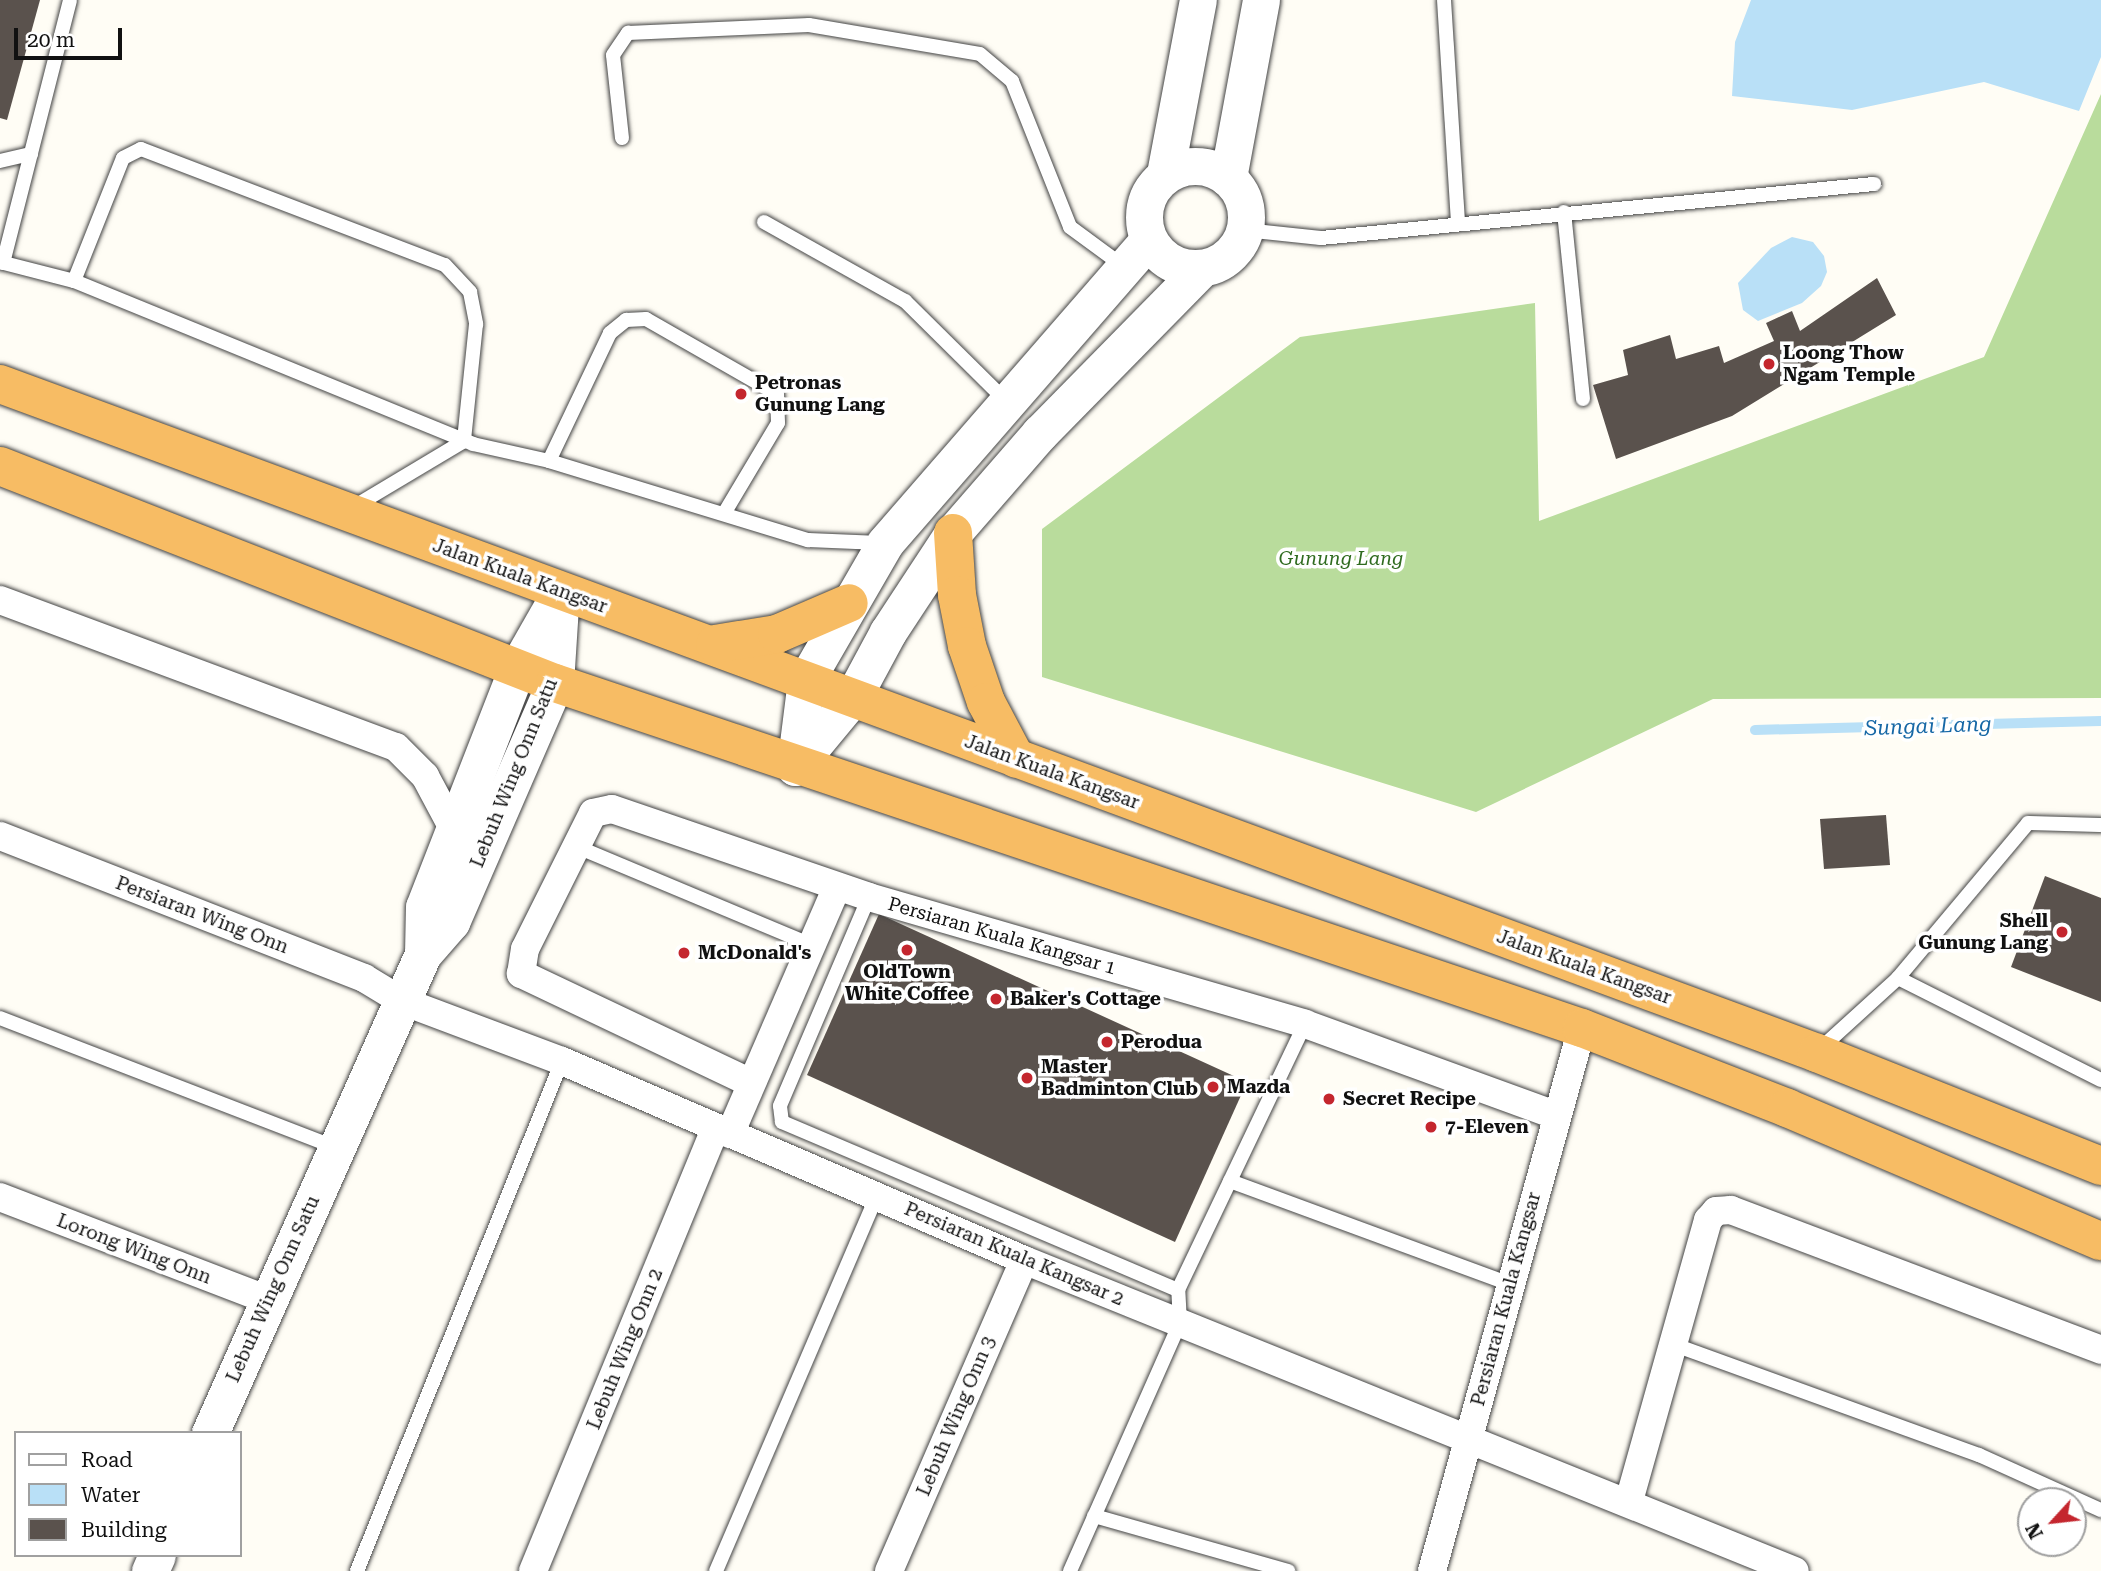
<!DOCTYPE html>
<html>
<head>
<meta charset="utf-8">
<style>
	body { margin:0 }
	#map { position:relative; width:2101px; height:1571px; overflow:hidden; background:#fffdf5; font-family:"Roboto Serif",serif }
	div>[style] { position:absolute }
	[style*='--x'] { left:calc(var(--x)*1px); top:calc(var(--y)*1px); width:calc(var(--w)*1px); rotate:calc(var(--a)*1deg) }
	.forest>* { inset:0; background:#b9dc9c }
	.water>* { inset:0; background:#b9e0f7 }
	.stream>* { height:10px; margin:-5px; padding:0 5px; transform-origin:5px; border-radius:5px; background:#b9e0f7 }
	.building>* { inset:0; background:#5a524d }
	.roads { filter:drop-shadow(0 0 2px #444) drop-shadow(0 0 2px #444) }
	.service>* { height:14px; margin:-7px; padding:0 7px; transform-origin:7px; border-radius:7px; background:#fff }
	.minor>* { height:28px; margin:-14px; padding:0 14px; transform-origin:14px; border-radius:14px; background:#fff }
	.tertiary>* { height:37px; margin:-18.5px; padding:0 18.5px; transform-origin:18.5px; border-radius:18.5px; background:#fff }
	.tertiary>.ring { margin:-18.5px; padding:0; box-sizing:content-box; background:none; border:37px solid #fff; border-radius:50% }
	.trunk>* { height:38px; margin:-19px; padding:0 19px; transform-origin:19px; border-radius:19px; background:#f7bc64 }
	.dots>* { width:19px; height:19px; translate:-50% -50%; box-sizing:border-box; border:4px solid #fff; border-radius:50% }
	span { translate:-50% -50%; white-space:nowrap; text-align:center; line-height:1.15; -webkit-text-stroke:7px #fff; paint-order:stroke }
	.poi-label { font-size:19px; color:#111; font-weight:700 }
	.left { translate:0 -50%; text-align:left }
	.right { translate:-100% -50%; text-align:right }
	.park-label { font-size:19px; color:#2f6b1f; font-style:italic }
	.street-label { font-size:19px; color:#111 }
	.water-label { font-size:21px; color:#1768a6; font-style:italic }
	.legend { position:absolute; left:14px; top:1431px; width:228px; height:126px; box-sizing:border-box; background:#fff; border:2px solid #a0a0a0; margin:0; padding:9px 12px; list-style:none; font-size:21px; color:#111 }
	.legend li { display:flex; align-items:center; gap:14px; height:35px }
	.legend b { width:35px; border:2px solid #a0a0a0 }
	.north { position:absolute; left:2017px; top:1487px; width:70px; height:70px; box-sizing:border-box; background:#fff; border:2px solid #a0a0a0; border-radius:50%; rotate:243deg; font-size:19px; font-weight:700; line-height:28px; text-align:center; color:#111 }
	.north::after { content:''; display:block; margin:auto; width:24px; height:32px; background:#c4262e; clip-path:polygon(50% 0,100% 100%,50% 72%,0 100%) }
	.scale { position:absolute; left:14px; top:28px; width:108px; height:32px; box-sizing:border-box; border:4px solid #111; border-top:0; padding-left:9px; font-size:21px; line-height:24px; white-space:nowrap; color:#111; -webkit-text-stroke:5px #fff; paint-order:stroke }
</style>
</head>
<body>
<div id="map">
	<div class="forest">
		<i style="clip-path:polygon(2101px 94px,2101px 698px,1713px 699px,1476px 812px,1042px 677px,1042px 529px,1300px 337px,1535px 303px,1539px 521px,1984px 357px)"></i>
	</div>
	<div class="water">
		<i style="clip-path:polygon(1751px 0,2101px 0,2101px 57px,2079px 111px,1984px 82px,1852px 110px,1732px 96px,1735px 42px)"></i>
		<i style="clip-path:polygon(1792px 237px,1813px 242px,1824px 256px,1827px 272px,1821px 286px,1802px 303px,1758px 321px,1743px 310px,1738px 283px,1771px 248px)"></i>
	</div>
	<div class="stream">
		<i style="--x:1755;--y:730;--w:346;--a:-1.5"></i>
	</div>
	<div class="building">
		<i style="clip-path:polygon(0 0,40px 0,7px 120px,0 118px)"></i>
		<i style="clip-path:polygon(1877px 278px,1896px 315px,1732px 416px,1616px 459px,1593px 385px,1628px 375px,1623px 350px,1670px 335px,1676px 359px,1719px 346px,1724px 363px,1774px 341px,1766px 323px,1792px 311px,1800px 331px)"></i>
		<i style="clip-path:polygon(1886px 815px,1890px 865px,1824px 869px,1820px 819px)"></i>
		<i style="clip-path:polygon(2045px 876px,2101px 898px,2101px 1002px,2011px 967px)"></i>
		<i style="clip-path:polygon(879px 914px,1247px 1082px,1175px 1242px,807px 1075px)"></i>
	</div>
	<div class="roads">
		<div class="service">
			<i style="--x:1444;--y:0;--w:222;--a:86.4"></i>
			<i style="--x:622;--y:138;--w:83;--a:-96.2"></i>
			<i style="--x:613;--y:55;--w:27;--a:-56"></i>
			<i style="--x:628;--y:33;--w:181;--a:-2.5"></i>
			<i style="--x:809;--y:25;--w:173;--a:9.6"></i>
			<i style="--x:980;--y:54;--w:42;--a:40.2"></i>
			<i style="--x:1012;--y:81;--w:157;--a:68.3"></i>
			<i style="--x:1070;--y:227;--w:66;--a:36.3"></i>
			<i style="--x:0;--y:161;--w:32;--a:-13"></i>
			<i style="--x:1564;--y:212;--w:188;--a:84.2"></i>
			<i style="--x:764;--y:222;--w:162;--a:29.3"></i>
			<i style="--x:905;--y:301;--w:142;--a:44.7"></i>
			<i style="--x:1245;--y:230;--w:76;--a:6"></i>
			<i style="--x:1321;--y:238;--w:556;--a:-5.58"></i>
			<i style="--x:0;--y:262;--w:76;--a:14.4"></i>
			<i style="--x:74;--y:281;--w:431;--a:22.2"></i>
			<i style="--x:473;--y:444;--w:78;--a:12.6"></i>
			<i style="--x:549;--y:461;--w:271;--a:17"></i>
			<i style="--x:808;--y:540;--w:72;--a:2.4"></i>
			<i style="--x:3;--y:263;--w:271;--a:-75.7"></i>
			<i style="--x:74;--y:281;--w:132;--a:-68.3"></i>
			<i style="--x:123;--y:158;--w:20;--a:-27"></i>
			<i style="--x:141;--y:149;--w:325;--a:20.9"></i>
			<i style="--x:445;--y:265;--w:37;--a:47"></i>
			<i style="--x:470;--y:292;--w:33;--a:79"></i>
			<i style="--x:476;--y:324;--w:118;--a:95.9"></i>
			<i style="--x:549;--y:461;--w:142;--a:-64.5"></i>
			<i style="--x:610;--y:333;--w:21;--a:-39"></i>
			<i style="--x:626;--y:320;--w:20;--a:-3"></i>
			<i style="--x:646;--y:319;--w:151;--a:29.8"></i>
			<i style="--x:777;--y:394;--w:29;--a:88"></i>
			<i style="--x:778;--y:423;--w:104;--a:120.8"></i>
			<i style="--x:352;--y:508;--w:131;--a:-30.9"></i>
			<i style="--x:575;--y:846;--w:257;--a:22.7"></i>
			<i style="--x:869;--y:897;--w:227;--a:113.1"></i>
			<i style="--x:780;--y:1106;--w:16;--a:83"></i>
			<i style="--x:782;--y:1122;--w:430;--a:23"></i>
			<i style="--x:1178;--y:1290;--w:295;--a:-64.5"></i>
			<i style="--x:1898;--y:978;--w:227;--a:26.7"></i>
			<i style="--x:0;--y:1018;--w:359;--a:21.1"></i>
			<i style="--x:1820;--y:1049;--w:105;--a:-42.3"></i>
			<i style="--x:1898;--y:978;--w:202;--a:-50"></i>
			<i style="--x:2028;--y:823;--w:73;--a:1.6"></i>
			<i style="--x:1230;--y:1181;--w:298;--a:20.2"></i>
			<i style="--x:1675;--y:1345;--w:323;--a:19.9"></i>
			<i style="--x:1979;--y:1455;--w:134;--a:24.3"></i>
			<i style="--x:1094;--y:1516;--w:202;--a:15.8"></i>
			<i style="--x:357;--y:1571;--w:550;--a:-68.1"></i>
			<i style="--x:716;--y:1571;--w:407;--a:-66.8"></i>
			<i style="--x:1070;--y:1571;--w:271;--a:-66.1"></i>
			<i style="--x:1180;--y:1323;--w:33;--a:-93"></i>
		</div>
		<div class="minor">
			<i style="--x:0;--y:600;--w:422;--a:20.4"></i>
			<i style="--x:396;--y:747;--w:41;--a:45"></i>
			<i style="--x:425;--y:776;--w:61;--a:61.8"></i>
			<i style="--x:0;--y:836;--w:391;--a:21.3"></i>
			<i style="--x:364;--y:978;--w:44;--a:31.2"></i>
			<i style="--x:402;--y:1001;--w:171;--a:20.6"></i>
			<i style="--x:562;--y:1061;--w:503;--a:23.3"></i>
			<i style="--x:1024;--y:1260;--w:831;--a:21.97"></i>
			<i style="--x:751;--y:1083;--w:255;--a:-154.6"></i>
			<i style="--x:521;--y:974;--w:25;--a:-81"></i>
			<i style="--x:525;--y:949;--w:152;--a:-63.4"></i>
			<i style="--x:593;--y:813;--w:19;--a:-12"></i>
			<i style="--x:612;--y:809;--w:272;--a:18.9"></i>
			<i style="--x:869;--y:897;--w:454;--a:16.2"></i>
			<i style="--x:1305;--y:1024;--w:266;--a:20"></i>
			<i style="--x:730;--y:1134;--w:269;--a:-66.6"></i>
			<i style="--x:0;--y:1197;--w:287;--a:21"></i>
			<i style="--x:1629;--y:1501;--w:292;--a:-74.3"></i>
			<i style="--x:1708;--y:1220;--w:12;--a:-48"></i>
			<i style="--x:1716;--y:1211;--w:15;--a:-4"></i>
			<i style="--x:1731;--y:1210;--w:396;--a:20.7"></i>
			<i style="--x:533;--y:1571;--w:479;--a:-67.6"></i>
			<i style="--x:889;--y:1571;--w:339;--a:-66.5"></i>
			<i style="--x:1432;--y:1571;--w:563;--a:-74.56"></i>
		</div>
		<div class="tertiary">
			<i class="ring" style="left:1144px;top:166px;width:65px;height:65px"></i>
			<i style="--x:1165;--y:174;--w:177;--a:-79.3"></i>
			<i style="--x:1228;--y:178;--w:181;--a:-79.5"></i>
			<i style="--x:795;--y:767;--w:88;--a:-82.8"></i>
			<i style="--x:806;--y:680;--w:158;--a:-60"></i>
			<i style="--x:885;--y:543;--w:401;--a:-49"></i>
			<i style="--x:795;--y:767;--w:91;--a:-50.4"></i>
			<i style="--x:853;--y:697;--w:74;--a:-61.7"></i>
			<i style="--x:888;--y:632;--w:118;--a:-56.7"></i>
			<i style="--x:953;--y:533;--w:133;--a:-49"></i>
			<i style="--x:1040;--y:433;--w:230;--a:-45.5"></i>
			<i style="--x:423;--y:954;--w:47;--a:-88.8"></i>
			<i style="--x:424;--y:907;--w:256;--a:-68.7"></i>
			<i style="--x:517;--y:668;--w:81;--a:-60.3"></i>
			<i style="--x:210;--y:1433;--w:524;--a:-66.03"></i>
			<i style="--x:423;--y:954;--w:43;--a:-48.8"></i>
			<i style="--x:451;--y:922;--w:261;--a:-66.5"></i>
			<i style="--x:555;--y:683;--w:92;--a:-86.3"></i>
			<i style="--x:150;--y:1571;--w:17;--a:-66"></i>
		</div>
		<div class="trunk">
			<i style="--x:0;--y:384;--w:1936;--a:20.21"></i>
			<i style="--x:1817;--y:1053;--w:306;--a:21.7"></i>
			<i style="--x:0;--y:466;--w:596;--a:21.36"></i>
			<i style="--x:555;--y:683;--w:1083;--a:18.57"></i>
			<i style="--x:1582;--y:1028;--w:220;--a:21.3"></i>
			<i style="--x:1787;--y:1108;--w:341;--a:23"></i>
			<i style="--x:953;--y:533;--w:62;--a:86.3"></i>
			<i style="--x:957;--y:595;--w:52;--a:78.9"></i>
			<i style="--x:967;--y:646;--w:59;--a:71.3"></i>
			<i style="--x:986;--y:702;--w:64;--a:62.2"></i>
			<i style="--x:715;--y:644;--w:63;--a:-9.2"></i>
			<i style="--x:777;--y:634;--w:78;--a:-23.3"></i>
		</div>
	</div>
	<div class="dots">
		<i style="left:1769px;top:364px;background:#c4262e"></i>
		<i style="left:741px;top:394px;background:#c4262e"></i>
		<i style="left:2062px;top:932px;background:#c4262e"></i>
		<i style="left:907px;top:950px;background:#c4262e"></i>
		<i style="left:684px;top:953px;background:#c4262e"></i>
		<i style="left:996px;top:999px;background:#c4262e"></i>
		<i style="left:1107px;top:1042px;background:#c4262e"></i>
		<i style="left:1027px;top:1078px;background:#c4262e"></i>
		<i style="left:1213px;top:1087px;background:#c4262e"></i>
		<i style="left:1329px;top:1099px;background:#c4262e"></i>
		<i style="left:1431px;top:1127px;background:#c4262e"></i>
	</div>
	<div class="poi-label">
		<span class="left" style="left:1783px;top:364px">Loong Thow<br>Ngam Temple</span>
		<span class="left" style="left:755px;top:394px">Petronas<br>Gunung Lang</span>
		<span class="right" style="left:2048px;top:932px">Shell<br>Gunung Lang</span>
		<span class="left" style="left:698px;top:953px">McDonald's</span>
		<span style="left:907px;top:983px">OldTown<br>White Coffee</span>
		<span class="left" style="left:1010px;top:999px">Baker's Cottage</span>
		<span class="left" style="left:1121px;top:1042px">Perodua</span>
		<span class="left" style="left:1041px;top:1078px">Master<br>Badminton Club</span>
		<span class="left" style="left:1227px;top:1087px">Mazda</span>
		<span class="left" style="left:1343px;top:1099px">Secret Recipe</span>
		<span class="left" style="left:1445px;top:1127px">7-Eleven</span>
	</div>
	<div class="park-label">
		<span style="left:1341px;top:559px">Gunung Lang</span>
	</div>
	<div class="street-label">
		<span style="left:520px;top:576px;rotate:20deg">Jalan Kuala Kangsar</span>
		<span style="left:1052px;top:772px;rotate:20deg">Jalan Kuala Kangsar</span>
		<span style="left:514px;top:773px;rotate:-68deg">Lebuh Wing Onn Satu</span>
		<span style="left:202px;top:915px;rotate:21deg">Persiaran Wing Onn</span>
		<span style="left:1002px;top:936px;rotate:16deg">Persiaran Kuala Kangsar 1</span>
		<span style="left:1584px;top:967px;rotate:20deg">Jalan Kuala Kangsar</span>
		<span style="left:134px;top:1249px;rotate:21deg">Lorong Wing Onn</span>
		<span style="left:1014px;top:1254px;rotate:23deg">Persiaran Kuala Kangsar 2</span>
		<span style="left:273px;top:1289px;rotate:-66deg">Lebuh Wing Onn Satu</span>
		<span style="left:1506px;top:1299px;rotate:-75deg">Persiaran Kuala Kangsar</span>
		<span style="left:625px;top:1349px;rotate:-68deg">Lebuh Wing Onn 2</span>
		<span style="left:956px;top:1416px;rotate:-67deg">Lebuh Wing Onn 3</span>
	</div>
	<div class="water-label">
		<span style="left:1928px;top:726px;rotate:-2deg">Sungai Lang</span>
	</div>
	<ul class="legend">
	<li><b style="height:9px;background:#fff"></b>Road</li>
	<li><b style="height:19px;background:#b9e0f7"></b>Water</li>
	<li><b style="height:19px;background:#5a524d"></b>Building</li>
	</ul>
	<div class="north">N</div>
	<div class="scale">20 m</div>
</div>
</body>
</html>
